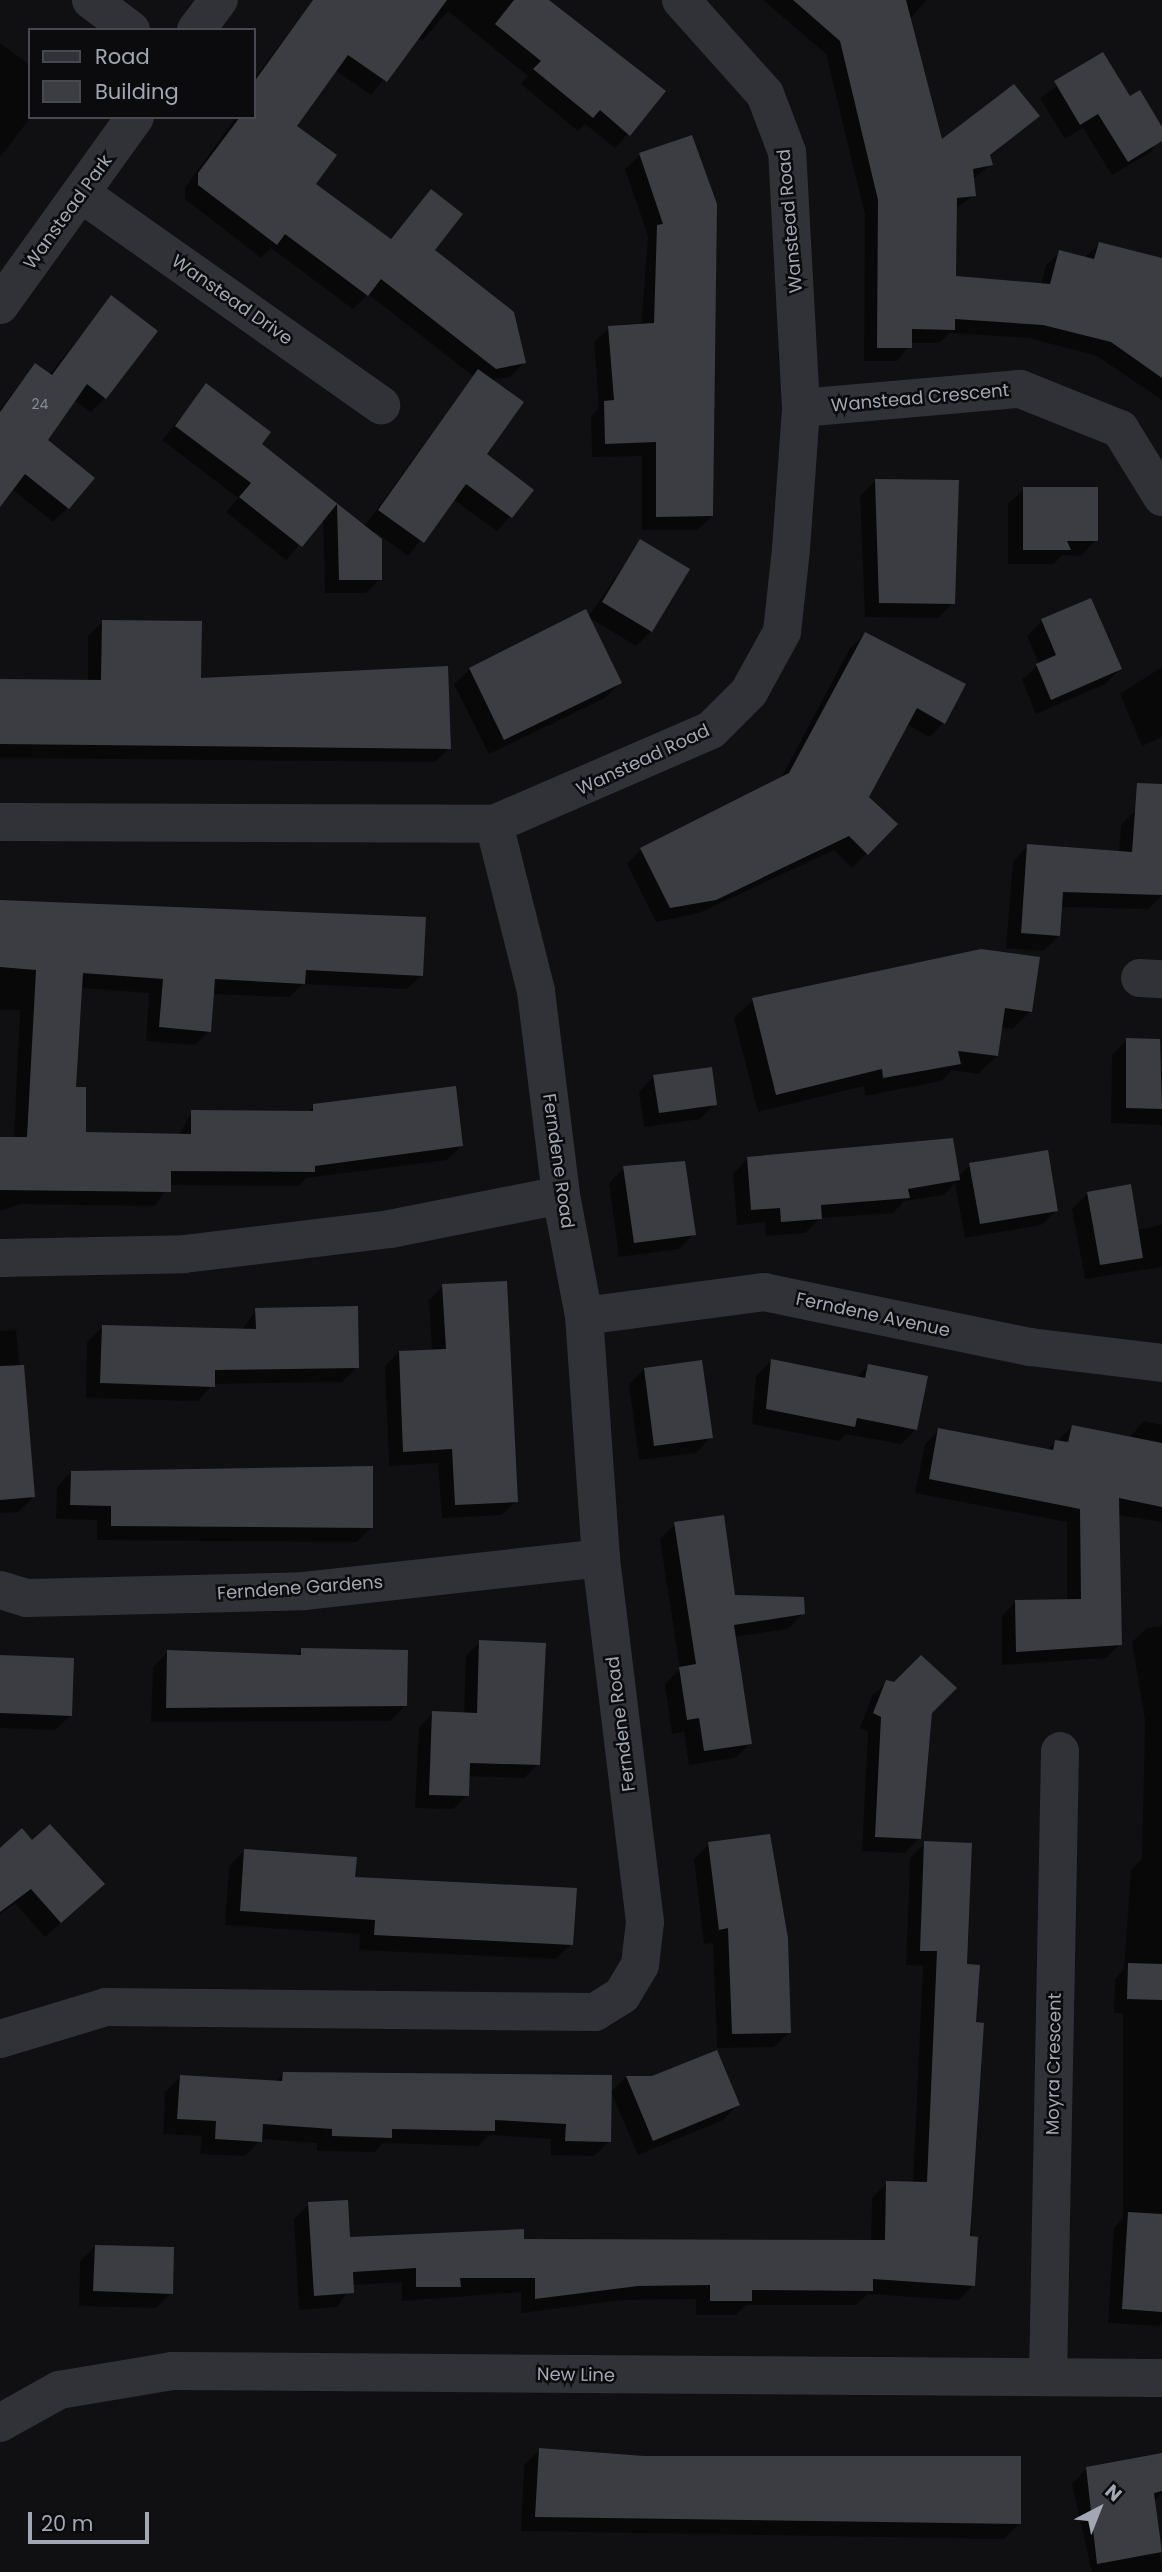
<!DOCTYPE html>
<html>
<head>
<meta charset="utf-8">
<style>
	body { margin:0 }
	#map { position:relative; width:1162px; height:2572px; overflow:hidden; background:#101012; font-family:Poppins,sans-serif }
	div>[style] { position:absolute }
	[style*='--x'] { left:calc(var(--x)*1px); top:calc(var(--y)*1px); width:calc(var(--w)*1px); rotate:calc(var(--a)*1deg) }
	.shadow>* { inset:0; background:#0007 }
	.building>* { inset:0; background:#3c3d42 }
	.minor>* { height:38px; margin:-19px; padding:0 19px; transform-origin:19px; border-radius:19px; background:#313237 }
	span { translate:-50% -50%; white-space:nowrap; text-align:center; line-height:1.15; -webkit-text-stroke:5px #0b0b0d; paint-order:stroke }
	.number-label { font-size:14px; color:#888c97 }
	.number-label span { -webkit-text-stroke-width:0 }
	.street-label { font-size:18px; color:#a1a7b3 }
	.legend { position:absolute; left:28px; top:28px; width:228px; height:91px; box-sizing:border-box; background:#0b0b0d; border:2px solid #47494f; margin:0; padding:9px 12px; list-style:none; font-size:21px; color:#a1a7b3 }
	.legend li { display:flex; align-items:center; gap:14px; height:35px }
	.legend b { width:35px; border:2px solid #47494f }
	.north { position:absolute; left:1064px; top:2474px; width:70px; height:70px; -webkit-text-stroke:5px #0b0b0d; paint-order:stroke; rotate:42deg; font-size:19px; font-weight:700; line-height:28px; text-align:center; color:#a1a7b3 }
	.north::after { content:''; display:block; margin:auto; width:24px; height:32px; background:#a1a7b3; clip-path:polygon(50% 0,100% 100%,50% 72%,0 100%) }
	.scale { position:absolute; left:28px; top:2512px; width:121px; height:32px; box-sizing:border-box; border:4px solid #a1a7b3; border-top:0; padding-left:9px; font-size:21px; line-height:24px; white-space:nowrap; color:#a1a7b3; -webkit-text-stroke:5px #0b0b0d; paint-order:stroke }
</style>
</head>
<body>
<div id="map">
	<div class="shadow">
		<i style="clip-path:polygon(313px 0,549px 0,664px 92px,615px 148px,585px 124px,578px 131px,521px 84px,528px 76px,448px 11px,422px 41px,417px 37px,371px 95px,335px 70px,294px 126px,313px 184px,389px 240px,431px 191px,432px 250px,524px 363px,510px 377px,491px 380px,484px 454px,532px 491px,497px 531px,453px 499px,408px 556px,374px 531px,380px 579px,366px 593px,325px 593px,323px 518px,286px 560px,226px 512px,238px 498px,162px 440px,206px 386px,260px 444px,364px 527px,473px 376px,368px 294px,353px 309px,271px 248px,261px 258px,185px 199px,185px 188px,236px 117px,254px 117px,254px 79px)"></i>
		<i style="clip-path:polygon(763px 0,927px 0,909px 20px,941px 142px,1037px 116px,989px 157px,991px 164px,973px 179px,974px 195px,955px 209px,954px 278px,1041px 285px,1046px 265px,1060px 252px,1084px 258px,1099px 244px,1162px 260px,1162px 400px,1097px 356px,1029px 338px,950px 333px,939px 343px,911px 343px,897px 361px,864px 361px,865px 215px,826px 54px)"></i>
		<i style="clip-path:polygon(0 43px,30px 65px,31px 117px,0 157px)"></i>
		<i style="clip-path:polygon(1103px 54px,1130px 98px,1162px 130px,1151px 152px,1112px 175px,1083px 128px,1065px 139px,1040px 98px)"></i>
		<i style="clip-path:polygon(691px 137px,712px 516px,697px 530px,642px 530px,642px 456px,592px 457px,591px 417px,599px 408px,594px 342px,609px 328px,641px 326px,648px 236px,625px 169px,640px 155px)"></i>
		<i style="clip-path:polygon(111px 298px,105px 398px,91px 412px,74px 400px,45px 440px,68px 508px,53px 522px,12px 489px,0 504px,0 409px,35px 365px,49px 375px)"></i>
		<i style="clip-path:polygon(875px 481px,953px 603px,938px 618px,865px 617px,860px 496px)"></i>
		<i style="clip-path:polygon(1024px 489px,1096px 540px,1081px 556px,1062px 555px,1054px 564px,1008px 564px,1008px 504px)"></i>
		<i style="clip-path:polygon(641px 541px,651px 631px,636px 646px,588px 617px)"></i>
		<i style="clip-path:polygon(1090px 600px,1120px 669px,1105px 684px,1036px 714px,1022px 680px,1039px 664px,1027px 636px,1042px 621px)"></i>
		<i style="clip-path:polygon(103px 622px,199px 680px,449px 748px,435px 762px,0 758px,0 681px,88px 681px,88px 636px)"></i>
		<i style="clip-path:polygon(865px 634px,944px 722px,930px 737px,906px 724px,867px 797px,895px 824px,852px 868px,834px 850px,699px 913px,656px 922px,627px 864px,641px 850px,780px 780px,850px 648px)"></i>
		<i style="clip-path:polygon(1162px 667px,1162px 737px,1142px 746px,1120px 694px)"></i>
		<i style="clip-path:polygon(470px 669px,620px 683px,605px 698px,489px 754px,454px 684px)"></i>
		<i style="clip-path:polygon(1136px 810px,1162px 812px,1162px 895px,1148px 909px,1060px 907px,1058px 936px,1043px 951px,1006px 948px,1013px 861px,1028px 846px,1119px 853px,1121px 825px)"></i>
		<i style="clip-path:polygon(0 903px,422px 975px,407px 989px,303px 984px,289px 997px,212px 994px,209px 1031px,195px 1045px,146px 1041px,149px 993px,81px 988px,74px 1088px,84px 1134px,178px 1136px,192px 1112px,307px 1113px,314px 1106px,462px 1146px,447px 1160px,306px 1178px,299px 1186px,169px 1185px,155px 1206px,20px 1204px,0 1211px,0 1139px,14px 1139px,20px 1010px,0 1010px)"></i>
		<i style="clip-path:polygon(981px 951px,1031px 1011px,1012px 1029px,1000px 1027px,997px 1056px,978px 1074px,952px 1070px,941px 1081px,865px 1096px,864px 1086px,758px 1112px,734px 1018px,753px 1000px)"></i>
		<i style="clip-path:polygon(1127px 1040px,1162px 1071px,1162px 1125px,1111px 1123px,1112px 1055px)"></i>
		<i style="clip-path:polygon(654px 1076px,715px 1104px,700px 1119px,644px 1127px,639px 1092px)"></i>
		<i style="clip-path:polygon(748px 1158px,958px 1177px,970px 1165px,1057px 1210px,1041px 1225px,965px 1238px,955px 1183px,943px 1195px,904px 1201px,893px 1213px,820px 1218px,805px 1233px,766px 1236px,765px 1222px,737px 1225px,733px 1174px)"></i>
		<i style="clip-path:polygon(624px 1168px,694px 1234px,679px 1249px,619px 1257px,609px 1183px)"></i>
		<i style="clip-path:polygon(1087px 1194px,1137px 1230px,1162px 1225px,1162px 1267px,1085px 1279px,1072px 1209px)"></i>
		<i style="clip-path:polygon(443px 1286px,516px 1501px,502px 1515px,442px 1518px,438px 1463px,389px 1466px,385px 1366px,399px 1352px,432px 1351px,429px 1300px)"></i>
		<i style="clip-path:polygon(256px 1310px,357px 1367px,342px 1382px,213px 1384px,198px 1401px,86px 1398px,87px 1342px,102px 1327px,241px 1331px)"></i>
		<i style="clip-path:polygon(16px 1330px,33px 1497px,18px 1512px,0 1513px,0 1331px)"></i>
		<i style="clip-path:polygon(771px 1361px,856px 1378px,868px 1366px,916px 1429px,901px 1444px,846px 1434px,839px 1441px,752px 1424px,756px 1376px)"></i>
		<i style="clip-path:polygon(644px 1369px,711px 1437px,696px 1453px,639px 1460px,629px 1384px)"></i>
		<i style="clip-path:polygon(1144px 1421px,1162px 1425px,1162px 1522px,1118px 1515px,1120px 1644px,1106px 1658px,1002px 1665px,1002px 1616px,1016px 1601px,1067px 1601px,1067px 1522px,915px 1493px,925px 1444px,939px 1430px,1046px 1451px,1073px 1426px,1129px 1438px)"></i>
		<i style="clip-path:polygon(71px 1472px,372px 1527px,357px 1542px,97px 1540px,97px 1520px,56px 1519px,57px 1487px)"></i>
		<i style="clip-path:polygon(675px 1524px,733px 1597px,803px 1613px,788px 1629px,734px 1637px,751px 1743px,735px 1758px,689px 1765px,684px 1732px,672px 1734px,665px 1684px,680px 1669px,660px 1539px)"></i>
		<i style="clip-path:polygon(1162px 1626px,1162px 2324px,1160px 2326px,1108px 2323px,1114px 2228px,1123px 2219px,1123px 2013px,1114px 2013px,1115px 1979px,1124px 1969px,1131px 1870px,1142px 1859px,1145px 1720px,1132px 1642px,1147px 1628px)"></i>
		<i style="clip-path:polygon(480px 1642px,538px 1764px,524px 1778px,468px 1776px,467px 1795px,453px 1809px,415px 1808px,419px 1727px,433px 1713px,464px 1714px,466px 1656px)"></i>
		<i style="clip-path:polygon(302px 1650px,405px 1706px,390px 1721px,151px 1722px,153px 1667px,168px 1652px,295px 1656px)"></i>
		<i style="clip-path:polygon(0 1657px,71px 1715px,55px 1730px,0 1728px)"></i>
		<i style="clip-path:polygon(887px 1682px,930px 1712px,919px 1838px,905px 1853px,862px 1851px,868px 1731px,860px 1728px,872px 1696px)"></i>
		<i style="clip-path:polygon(925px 1843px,965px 1966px,973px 2285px,959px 2300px,868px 2294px,856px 2305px,746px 2305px,735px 2315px,696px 2315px,696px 2299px,622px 2300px,521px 2313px,521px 2292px,402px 2301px,402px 2282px,352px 2285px,337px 2307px,299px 2310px,294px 2219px,309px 2204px,349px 2239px,871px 2241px,872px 2198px,887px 2183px,913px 2183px,923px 1966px,906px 1965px,910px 1858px)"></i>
		<i style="clip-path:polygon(709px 1844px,789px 2032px,774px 2047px,717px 2048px,713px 1943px,704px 1944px,694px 1859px)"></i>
		<i style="clip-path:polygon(0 1850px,87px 1899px,45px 1937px,15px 1903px,0 1914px)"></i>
		<i style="clip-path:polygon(244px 1851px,353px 1879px,571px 1944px,556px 1959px,359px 1950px,360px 1934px,225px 1925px,229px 1866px)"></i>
		<i style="clip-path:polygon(283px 2074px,611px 2077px,609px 2141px,594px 2156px,551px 2155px,551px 2139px,489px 2135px,478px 2146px,383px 2143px,375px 2152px,317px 2151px,317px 2143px,261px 2139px,245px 2156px,200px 2154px,202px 2136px,163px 2134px,165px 2092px,180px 2077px,275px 2082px)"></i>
		<i style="clip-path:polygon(626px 2077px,653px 2078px,738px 2104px,723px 2120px,638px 2155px,611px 2092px)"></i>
		<i style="clip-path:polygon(95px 2246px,171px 2293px,156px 2308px,79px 2306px,80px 2262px)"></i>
		<i style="clip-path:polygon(539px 2450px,1019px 2524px,1004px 2539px,521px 2531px,524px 2465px)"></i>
		<i style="clip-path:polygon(1162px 2462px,1162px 2494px,1154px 2502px,1162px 2572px,1092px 2572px,1072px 2484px,1087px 2468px)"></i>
	</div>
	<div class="building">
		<i style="clip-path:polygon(313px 0,447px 0,387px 82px,348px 55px,297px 126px,337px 155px,316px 184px,391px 239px,431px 189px,463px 214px,435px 250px,514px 312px,526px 363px,496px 369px,381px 279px,368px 296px,285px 234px,277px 245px,198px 185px,198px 173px,240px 117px,254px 117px,254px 82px)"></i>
		<i style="clip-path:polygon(514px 0,549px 0,666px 91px,630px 136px,600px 110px,593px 118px,533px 69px,541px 61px,495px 24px)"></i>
		<i style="clip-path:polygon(793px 0,906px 0,942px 139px,1014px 84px,1040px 116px,990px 155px,993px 165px,973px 169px,976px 196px,957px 198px,956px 276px,1050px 284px,1059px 250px,1094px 259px,1099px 242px,1162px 258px,1162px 378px,1111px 342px,1043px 325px,955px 319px,955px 330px,912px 329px,912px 348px,877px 348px,878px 200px,840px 41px)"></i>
		<i style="clip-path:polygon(1103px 52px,1130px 96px,1140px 90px,1162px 127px,1162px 141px,1128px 162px,1098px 114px,1080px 125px,1054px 81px)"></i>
		<i style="clip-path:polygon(692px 135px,717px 204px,713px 516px,656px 517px,656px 442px,605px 444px,604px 401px,614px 400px,608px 326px,654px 323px,657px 225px,663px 224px,639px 153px)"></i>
		<i style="clip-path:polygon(111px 295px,158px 331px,106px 399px,87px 384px,48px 440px,95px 478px,69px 509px,25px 474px,0 507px,0 412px,35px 363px,52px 375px)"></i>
		<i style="clip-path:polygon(478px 369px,524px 402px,487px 454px,534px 490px,512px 518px,466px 484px,424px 543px,378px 510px)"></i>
		<i style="clip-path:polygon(206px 383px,271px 432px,262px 444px,382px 539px,382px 580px,339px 580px,337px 504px,302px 547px,239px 497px,251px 483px,175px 426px)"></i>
		<i style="clip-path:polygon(875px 479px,959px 480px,955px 604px,879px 603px)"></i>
		<i style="clip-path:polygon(1023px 487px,1098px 487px,1098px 541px,1067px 541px,1071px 550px,1023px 550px)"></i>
		<i style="clip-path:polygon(640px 539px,690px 569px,652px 632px,602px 602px)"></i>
		<i style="clip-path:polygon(1091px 598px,1122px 669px,1051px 700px,1036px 664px,1056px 655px,1041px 619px)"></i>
		<i style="clip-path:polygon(586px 609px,622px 683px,504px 740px,469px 668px)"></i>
		<i style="clip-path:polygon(102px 620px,202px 621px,201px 678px,448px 666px,451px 749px,0 744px,0 679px,101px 680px)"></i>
		<i style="clip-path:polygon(865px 632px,966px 684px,945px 724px,917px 708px,869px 797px,898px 824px,868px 855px,849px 836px,716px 900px,670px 908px,640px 848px,789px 773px)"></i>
		<i style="clip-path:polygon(1137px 783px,1162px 784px,1162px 895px,1063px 892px,1060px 936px,1021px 933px,1027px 844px,1132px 852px)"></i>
		<i style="clip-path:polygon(0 900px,426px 917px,423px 976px,306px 970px,305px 984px,215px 979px,211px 1032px,159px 1027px,163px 979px,83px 973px,76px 1087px,86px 1087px,86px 1132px,191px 1134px,191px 1110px,313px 1111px,313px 1104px,456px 1086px,463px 1146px,315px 1166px,315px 1172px,171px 1171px,171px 1192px,0 1190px,0 1137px,27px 1137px,36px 970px,0 967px)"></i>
		<i style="clip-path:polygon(981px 949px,1040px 957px,1032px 1012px,1005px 1008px,998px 1056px,958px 1051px,961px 1064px,883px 1078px,882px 1069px,776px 1095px,752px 998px)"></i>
		<i style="clip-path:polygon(1126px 1038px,1160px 1039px,1162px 1109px,1126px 1108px)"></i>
		<i style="clip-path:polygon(712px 1067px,717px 1105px,659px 1113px,653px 1075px)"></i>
		<i style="clip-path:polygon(953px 1138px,960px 1180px,908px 1189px,910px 1198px,821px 1205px,822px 1219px,781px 1222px,780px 1208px,751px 1210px,747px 1157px)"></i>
		<i style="clip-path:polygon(1048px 1150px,1058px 1211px,980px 1224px,969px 1163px)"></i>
		<i style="clip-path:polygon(685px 1161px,696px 1235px,634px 1243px,623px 1166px)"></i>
		<i style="clip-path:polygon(1131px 1184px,1143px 1258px,1100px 1265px,1087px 1192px)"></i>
		<i style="clip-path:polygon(507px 1281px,518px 1502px,455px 1505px,452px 1449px,403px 1452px,399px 1351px,446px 1349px,442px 1284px)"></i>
		<i style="clip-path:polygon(358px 1306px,359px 1368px,215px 1370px,215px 1387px,100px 1383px,102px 1325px,256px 1329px,255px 1308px)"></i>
		<i style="clip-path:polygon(771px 1359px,865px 1378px,868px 1364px,928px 1376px,917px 1430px,857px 1418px,855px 1427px,766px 1409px)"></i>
		<i style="clip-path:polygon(702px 1360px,713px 1438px,654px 1446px,644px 1368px)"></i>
		<i style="clip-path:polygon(24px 1365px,35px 1497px,0 1500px,0 1366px)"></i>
		<i style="clip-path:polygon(1072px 1425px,1162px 1443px,1162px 1507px,1119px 1498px,1122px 1645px,1016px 1652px,1015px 1600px,1081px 1599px,1080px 1509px,929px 1479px,938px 1428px,1053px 1450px,1055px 1440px,1068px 1442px)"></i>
		<i style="clip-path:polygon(373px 1466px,373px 1528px,111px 1526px,111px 1506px,70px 1505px,71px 1471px)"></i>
		<i style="clip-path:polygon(724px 1515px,735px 1595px,804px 1597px,805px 1614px,734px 1625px,752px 1744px,704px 1751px,699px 1718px,687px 1720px,679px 1667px,696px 1664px,674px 1522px)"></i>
		<i style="clip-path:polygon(479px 1640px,546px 1643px,540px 1765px,470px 1763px,469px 1796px,429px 1795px,432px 1711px,477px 1713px)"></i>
		<i style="clip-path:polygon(301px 1648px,408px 1650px,407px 1706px,166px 1708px,167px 1650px,301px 1655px)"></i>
		<i style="clip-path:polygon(0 1655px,74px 1658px,72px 1716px,0 1713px)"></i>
		<i style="clip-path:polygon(921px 1655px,957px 1688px,932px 1713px,921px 1839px,875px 1837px,881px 1717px,873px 1713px,886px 1680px,894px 1682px)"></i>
		<i style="clip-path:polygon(50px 1824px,105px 1884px,61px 1923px,31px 1889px,0 1912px,0 1848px,22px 1828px,32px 1840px)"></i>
		<i style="clip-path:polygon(770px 1834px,788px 1938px,791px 2033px,732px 2034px,728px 1928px,719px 1930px,708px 1842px)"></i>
		<i style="clip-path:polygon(924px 1841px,972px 1843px,967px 1964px,980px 1965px,976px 2022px,984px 2023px,970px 2236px,978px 2237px,975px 2286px,873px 2279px,873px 2291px,752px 2290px,752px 2301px,710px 2301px,710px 2285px,638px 2286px,535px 2299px,535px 2278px,460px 2278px,461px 2287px,416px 2287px,416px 2268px,353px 2272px,354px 2293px,314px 2296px,308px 2202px,348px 2200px,350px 2237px,524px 2229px,524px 2239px,885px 2240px,886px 2181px,927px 2182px,937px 1951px,920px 1951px)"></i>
		<i style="clip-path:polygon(244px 1849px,357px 1857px,355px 1877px,577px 1888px,573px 1945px,374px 1935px,375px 1920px,240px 1911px)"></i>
		<i style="clip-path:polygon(1128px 1963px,1162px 1964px,1162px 2000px,1127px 1999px)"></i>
		<i style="clip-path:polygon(717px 2050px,740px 2105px,653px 2141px,626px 2076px,652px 2076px)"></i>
		<i style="clip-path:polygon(283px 2072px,612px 2075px,611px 2142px,565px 2141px,566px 2124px,495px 2120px,495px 2131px,392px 2129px,392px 2138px,332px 2136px,332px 2129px,263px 2124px,262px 2142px,215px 2139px,216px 2121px,177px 2119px,180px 2075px,282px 2081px)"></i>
		<i style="clip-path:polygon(1128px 2212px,1162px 2214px,1162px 2312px,1122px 2309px)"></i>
		<i style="clip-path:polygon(95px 2245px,174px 2247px,173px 2294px,93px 2291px)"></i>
		<i style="clip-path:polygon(539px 2448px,644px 2456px,1021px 2456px,1021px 2524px,535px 2517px)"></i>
		<i style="clip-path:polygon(1162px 2453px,1162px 2491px,1154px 2493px,1162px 2552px,1097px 2564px,1086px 2467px)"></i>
	</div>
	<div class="minor">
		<i style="--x:91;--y:0;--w:50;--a:36.9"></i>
		<i style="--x:196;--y:30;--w:38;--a:-53"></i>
		<i style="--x:83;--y:195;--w:365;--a:35.2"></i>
		<i style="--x:0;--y:305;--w:231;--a:-54.3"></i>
		<i style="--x:801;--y:408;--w:220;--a:-5"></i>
		<i style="--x:1020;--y:389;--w:108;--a:21.8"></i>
		<i style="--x:1120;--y:429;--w:80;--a:58.3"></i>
		<i style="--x:0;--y:822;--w:494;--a:0.2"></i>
		<i style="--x:494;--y:824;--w:236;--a:-23.4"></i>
		<i style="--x:711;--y:730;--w:54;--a:-45"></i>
		<i style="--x:749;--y:692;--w:68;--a:-61.2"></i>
		<i style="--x:782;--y:632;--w:83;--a:-83.8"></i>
		<i style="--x:791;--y:549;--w:141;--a:-85.9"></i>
		<i style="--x:801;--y:408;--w:256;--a:-93.1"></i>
		<i style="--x:787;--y:152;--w:62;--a:-110.8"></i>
		<i style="--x:765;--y:94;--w:126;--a:-131.8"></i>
		<i style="--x:1140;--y:978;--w:22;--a:3"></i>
		<i style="--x:0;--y:1258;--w:184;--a:-1.2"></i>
		<i style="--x:184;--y:1254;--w:208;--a:-6.9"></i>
		<i style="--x:390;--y:1229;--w:174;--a:-11.2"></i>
		<i style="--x:584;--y:1316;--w:182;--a:-7.6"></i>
		<i style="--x:764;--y:1292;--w:272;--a:11.7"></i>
		<i style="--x:1030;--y:1347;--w:133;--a:6.9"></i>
		<i style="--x:0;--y:1590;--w:28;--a:17"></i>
		<i style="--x:27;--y:1598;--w:277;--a:-1.4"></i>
		<i style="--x:304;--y:1591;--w:299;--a:-6.3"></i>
		<i style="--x:0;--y:2039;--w:111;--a:-16.8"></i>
		<i style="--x:106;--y:2007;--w:489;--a:0.6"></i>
		<i style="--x:595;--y:2012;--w:32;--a:-32"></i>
		<i style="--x:622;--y:1995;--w:35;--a:-59"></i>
		<i style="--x:640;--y:1965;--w:43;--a:-83.4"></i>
		<i style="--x:645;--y:1922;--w:367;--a:-96.9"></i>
		<i style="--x:601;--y:1558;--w:243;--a:-94"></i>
		<i style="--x:584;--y:1316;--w:123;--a:-100.8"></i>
		<i style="--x:561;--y:1195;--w:206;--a:-97"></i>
		<i style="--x:536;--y:991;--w:172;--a:-104.1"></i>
		<i style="--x:1048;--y:2377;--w:626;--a:-88.9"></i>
		<i style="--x:0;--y:2423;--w:68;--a:-29.2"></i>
		<i style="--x:59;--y:2390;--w:115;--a:-9.5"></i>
		<i style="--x:172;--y:2371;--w:990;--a:0.41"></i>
	</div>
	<div class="number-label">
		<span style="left:40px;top:404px">24</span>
	</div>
	<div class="street-label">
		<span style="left:68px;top:212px;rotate:-54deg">Wanstead Park</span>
		<span style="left:790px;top:221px;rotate:-95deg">Wanstead Road</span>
		<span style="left:232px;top:300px;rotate:35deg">Wanstead Drive</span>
		<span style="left:920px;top:398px;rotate:-5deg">Wanstead Crescent</span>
		<span style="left:643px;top:760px;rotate:-25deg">Wanstead Road</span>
		<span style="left:558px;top:1161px;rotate:82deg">Ferndene Road</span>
		<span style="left:873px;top:1315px;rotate:12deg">Ferndene Avenue</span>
		<span style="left:300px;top:1588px;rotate:-4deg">Ferndene Gardens</span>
		<span style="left:621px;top:1724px;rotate:-97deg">Ferndene Road</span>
		<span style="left:1054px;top:2064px;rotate:-89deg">Moyra Crescent</span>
		<span style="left:576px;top:2375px;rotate:1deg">New Line</span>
	</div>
	<ul class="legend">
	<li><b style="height:9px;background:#313237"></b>Road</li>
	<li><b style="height:19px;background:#3c3d42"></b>Building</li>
	</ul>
	<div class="north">N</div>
	<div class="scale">20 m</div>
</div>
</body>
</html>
